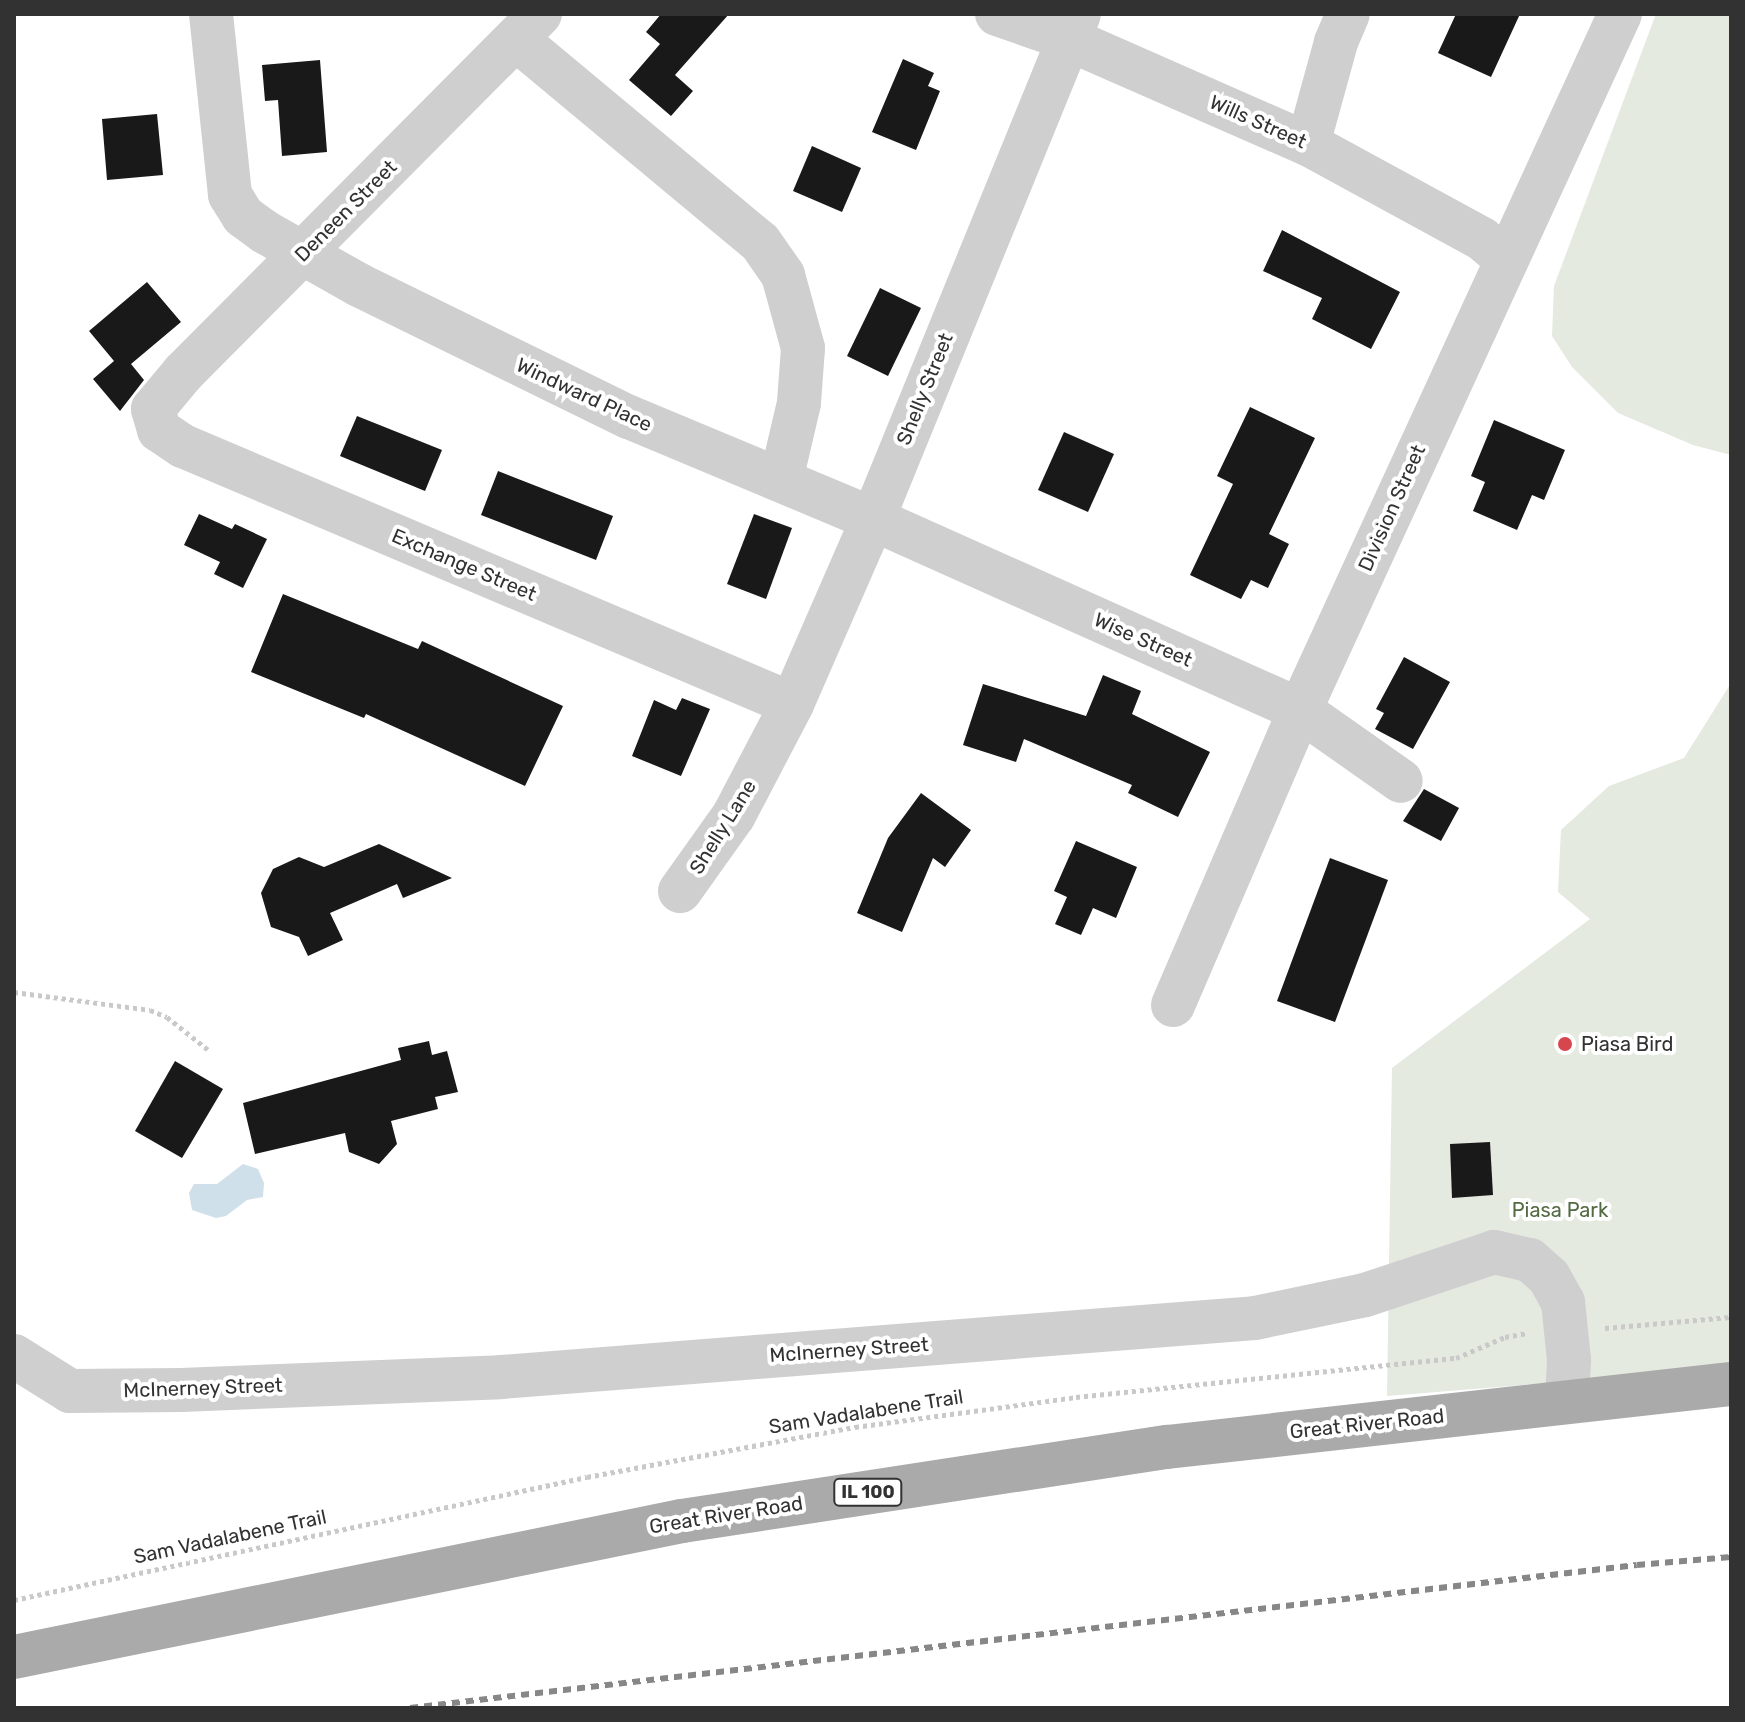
<!DOCTYPE html>
<html>
<head>
<meta charset="utf-8">
<style>
	body { margin:0 }
	#map { position:relative; width:1745px; height:1722px; overflow:hidden; background:#fff; font-family:Rubik,sans-serif }
	div>[style] { position:absolute }
	[style*='--x'] { left:calc(var(--x)*1px); top:calc(var(--y)*1px); width:calc(var(--w)*1px); rotate:calc(var(--a)*1deg) }
	.green>* { inset:0; background:#e4eadf }
	.water>* { inset:0; background:#d0e0eb }
	.building>* { inset:0; background:#191919 }
	.path>* { height:5px; margin-top:-2.5px; transform-origin:0; background:repeating-linear-gradient(90deg,#c9c9c9 0 4px,transparent 0 8px) }
	.minor>* { height:44px; margin:-22px; padding:0 22px; transform-origin:22px; border-radius:22px; background:#cfcfcf }
	.major>* { height:44px; margin:-22px; padding:0 22px; transform-origin:22px; border-radius:22px; background:#aaa }
	.rail>* { height:6px; margin-top:-3px; transform-origin:0; background:repeating-linear-gradient(90deg,#878787 0 8px,transparent 0 14px) }
	.dots>* { width:22px; height:22px; translate:-50% -50%; box-sizing:border-box; border:4px solid #fff; border-radius:50% }
	span { translate:-50% -50%; white-space:nowrap; text-align:center; line-height:1.15; -webkit-text-stroke:8px #fff; paint-order:stroke }
	.shield-label span { padding:2px 6px; background:#fff; border:2px solid; border-radius:6px; -webkit-text-stroke-width:0 }
	.shield-label { font-size:18px; color:#323232; font-weight:700 }
	.street-label { font-size:20px; color:#323232 }
	.poi-label { font-size:20px; color:#323232 }
	.left { translate:0 -50%; text-align:left }
	.park-label { font-size:20px; color:#546a42 }
	.frame { position:absolute; inset:0; border:16px solid #323232; pointer-events:none }
</style>
</head>
<body>
<div id="map">
	<div class="green">
		<i style="clip-path:polygon(1656px 14px,1731px 14px,1731px 455px,1693px 445px,1618px 413px,1572px 367px,1552px 336px,1554px 286px)"></i>
		<i style="clip-path:polygon(1731px 683px,1731px 1368px,1387px 1396px,1392px 1068px,1590px 919px,1558px 892px,1561px 830px,1609px 786px,1684px 758px)"></i>
	</div>
	<div class="water">
		<i style="clip-path:polygon(243px 1164px,258px 1169px,264px 1183px,263px 1197px,247px 1200px,226px 1216px,216px 1218px,192px 1210px,189px 1193px,194px 1184px,217px 1184px)"></i>
	</div>
	<div class="building">
		<i style="clip-path:polygon(661px 14px,729px 14px,675px 75px,693px 91px,671px 116px,629px 80px,660px 44px,646px 32px)"></i>
		<i style="clip-path:polygon(1456px 14px,1520px 14px,1491px 77px,1438px 53px)"></i>
		<i style="clip-path:polygon(903px 59px,934px 73px,928px 86px,940px 91px,916px 150px,872px 132px)"></i>
		<i style="clip-path:polygon(320px 60px,327px 152px,282px 156px,278px 100px,265px 101px,262px 65px)"></i>
		<i style="clip-path:polygon(157px 114px,163px 175px,107px 180px,102px 119px)"></i>
		<i style="clip-path:polygon(812px 146px,861px 168px,842px 212px,793px 191px)"></i>
		<i style="clip-path:polygon(1282px 230px,1400px 292px,1371px 349px,1312px 319px,1322px 298px,1263px 271px)"></i>
		<i style="clip-path:polygon(147px 282px,181px 322px,131px 364px,144px 380px,120px 411px,93px 379px,114px 361px,89px 331px)"></i>
		<i style="clip-path:polygon(880px 288px,921px 308px,888px 376px,847px 356px)"></i>
		<i style="clip-path:polygon(1250px 407px,1315px 438px,1269px 534px,1289px 544px,1268px 588px,1251px 580px,1241px 599px,1190px 575px,1233px 484px,1217px 476px)"></i>
		<i style="clip-path:polygon(357px 416px,442px 450px,425px 491px,340px 456px)"></i>
		<i style="clip-path:polygon(1494px 420px,1565px 450px,1544px 500px,1532px 495px,1517px 530px,1473px 511px,1485px 482px,1471px 476px)"></i>
		<i style="clip-path:polygon(1064px 432px,1114px 454px,1088px 512px,1038px 490px)"></i>
		<i style="clip-path:polygon(498px 471px,613px 516px,596px 560px,481px 515px)"></i>
		<i style="clip-path:polygon(199px 514px,232px 529px,235px 524px,267px 539px,243px 588px,214px 574px,220px 562px,184px 545px)"></i>
		<i style="clip-path:polygon(754px 514px,792px 528px,766px 599px,727px 584px)"></i>
		<i style="clip-path:polygon(283px 594px,418px 649px,422px 641px,563px 706px,525px 786px,366px 714px,364px 718px,251px 672px)"></i>
		<i style="clip-path:polygon(1404px 657px,1450px 682px,1413px 749px,1375px 729px,1384px 713px,1376px 709px)"></i>
		<i style="clip-path:polygon(1103px 675px,1141px 691px,1132px 714px,1210px 752px,1178px 817px,1128px 793px,1132px 785px,1024px 739px,1016px 762px,963px 745px,983px 684px,1086px 716px)"></i>
		<i style="clip-path:polygon(682px 698px,710px 709px,681px 776px,632px 756px,654px 700px,676px 710px)"></i>
		<i style="clip-path:polygon(1424px 789px,1459px 808px,1441px 841px,1403px 821px)"></i>
		<i style="clip-path:polygon(921px 793px,971px 830px,945px 867px,933px 858px,902px 932px,857px 913px,888px 838px)"></i>
		<i style="clip-path:polygon(1076px 841px,1137px 867px,1116px 918px,1093px 908px,1081px 935px,1055px 924px,1067px 897px,1054px 891px)"></i>
		<i style="clip-path:polygon(379px 844px,452px 878px,403px 898px,397px 884px,330px 913px,343px 940px,308px 956px,299px 937px,271px 927px,261px 893px,273px 869px,299px 857px,324px 867px)"></i>
		<i style="clip-path:polygon(1330px 858px,1388px 880px,1335px 1022px,1277px 1001px)"></i>
		<i style="clip-path:polygon(429px 1041px,432px 1055px,447px 1051px,458px 1092px,435px 1097px,438px 1109px,391px 1121px,397px 1144px,379px 1164px,349px 1152px,345px 1133px,255px 1154px,243px 1103px,401px 1060px,398px 1048px)"></i>
		<i style="clip-path:polygon(175px 1061px,223px 1089px,182px 1158px,135px 1131px)"></i>
		<i style="clip-path:polygon(1490px 1142px,1493px 1195px,1452px 1198px,1450px 1144px)"></i>
	</div>
	<div class="path">
		<i style="--x:14;--y:992;--w:137;--a:7.5"></i>
		<i style="--x:150;--y:1010;--w:18;--a:22"></i>
		<i style="--x:167;--y:1017;--w:56;--a:38.5"></i>
		<i style="--x:1605;--y:1328;--w:126;--a:-5"></i>
		<i style="--x:14;--y:1600;--w:586;--a:-12.12"></i>
		<i style="--x:587;--y:1477;--w:273;--a:-10.6"></i>
		<i style="--x:855;--y:1427;--w:223;--a:-7.7"></i>
		<i style="--x:1076;--y:1397;--w:382;--a:-5.9"></i>
		<i style="--x:1456;--y:1358;--w:53;--a:-23.2"></i>
		<i style="--x:1505;--y:1337;--w:22;--a:-10"></i>
	</div>
	<div class="minor">
		<i style="--x:211;--y:14;--w:182;--a:84"></i>
		<i style="--x:230;--y:195;--w:25;--a:58"></i>
		<i style="--x:243;--y:216;--w:27;--a:36"></i>
		<i style="--x:265;--y:232;--w:108;--a:29.4"></i>
		<i style="--x:359;--y:285;--w:301;--a:26.1"></i>
		<i style="--x:629;--y:417;--w:264;--a:22.7"></i>
		<i style="--x:873;--y:519;--w:468;--a:24.1"></i>
		<i style="--x:1300;--y:710;--w:123;--a:35.1"></i>
		<i style="--x:540;--y:14;--w:506;--a:134.84"></i>
		<i style="--x:183;--y:373;--w:47;--a:129.8"></i>
		<i style="--x:153;--y:409;--w:22;--a:74"></i>
		<i style="--x:159;--y:430;--w:29;--a:34"></i>
		<i style="--x:183;--y:446;--w:661;--a:22.96"></i>
		<i style="--x:997;--y:14;--w:73;--a:19.2"></i>
		<i style="--x:1066;--y:38;--w:264;--a:23.7"></i>
		<i style="--x:1308;--y:144;--w:198;--a:28.6"></i>
		<i style="--x:1482;--y:239;--w:31;--a:40"></i>
		<i style="--x:516;--y:39;--w:317;--a:39.8"></i>
		<i style="--x:760;--y:242;--w:40;--a:55.1"></i>
		<i style="--x:783;--y:275;--w:76;--a:74.7"></i>
		<i style="--x:803;--y:348;--w:55;--a:94.2"></i>
		<i style="--x:799;--y:403;--w:79;--a:103.2"></i>
		<i style="--x:1308;--y:144;--w:106;--a:-74.6"></i>
		<i style="--x:1336;--y:42;--w:30;--a:-67"></i>
		<i style="--x:680;--y:891;--w:93;--a:-54.6"></i>
		<i style="--x:734;--y:815;--w:125;--a:-62.4"></i>
		<i style="--x:792;--y:704;--w:202;--a:-66.4"></i>
		<i style="--x:873;--y:519;--w:545;--a:-67.81"></i>
		<i style="--x:1173;--y:1005;--w:321;--a:-66.7"></i>
		<i style="--x:1300;--y:710;--w:766;--a:-65.31"></i>
		<i style="--x:14;--y:1356;--w:66;--a:32"></i>
		<i style="--x:70;--y:1391;--w:111;--a:-0.5"></i>
		<i style="--x:181;--y:1390;--w:320;--a:-2.3"></i>
		<i style="--x:501;--y:1377;--w:756;--a:-4.47"></i>
		<i style="--x:1255;--y:1318;--w:112;--a:-11.8"></i>
		<i style="--x:1365;--y:1295;--w:136;--a:-18.4"></i>
		<i style="--x:1494;--y:1252;--w:37;--a:13"></i>
		<i style="--x:1530;--y:1260;--w:25;--a:42"></i>
		<i style="--x:1549;--y:1277;--w:29;--a:61"></i>
		<i style="--x:1563;--y:1302;--w:58;--a:84.1"></i>
		<i style="--x:1569;--y:1360;--w:42;--a:92.7"></i>
	</div>
	<div class="major">
		<i style="--x:14;--y:1657;--w:682;--a:-11.51"></i>
		<i style="--x:682;--y:1521;--w:491;--a:-8.7"></i>
		<i style="--x:1167;--y:1447;--w:568;--a:-6.37"></i>
	</div>
	<div class="rail">
		<i style="--x:410;--y:1708;--w:1235;--a:-6.65"></i>
		<i style="--x:1637;--y:1565;--w:94;--a:-4.9"></i>
	</div>
	<div class="dots">
		<i style="left:1565px;top:1044px;background:#d7454d"></i>
	</div>
	<div class="shield-label">
		<span style="left:868px;top:1492px">IL 100</span>
	</div>
	<div class="street-label">
		<span style="left:1258px;top:122px;rotate:24deg">Wills Street</span>
		<span style="left:346px;top:211px;rotate:-45deg">Deneen Street</span>
		<span style="left:925px;top:389px;rotate:-68deg">Shelly Street</span>
		<span style="left:584px;top:395px;rotate:25deg">Windward Place</span>
		<span style="left:1392px;top:508px;rotate:-66deg">Division Street</span>
		<span style="left:464px;top:565px;rotate:23deg">Exchange Street</span>
		<span style="left:1143px;top:640px;rotate:24deg">Wise Street</span>
		<span style="left:723px;top:827px;rotate:-58deg">Shelly Lane</span>
		<span style="left:849px;top:1350px;rotate:-4deg">McInerney Street</span>
		<span style="left:203px;top:1388px;rotate:-2deg">McInerney Street</span>
		<span style="left:866px;top:1412px;rotate:-9deg">Sam Vadalabene Trail</span>
		<span style="left:1367px;top:1424px;rotate:-6deg">Great River Road</span>
		<span style="left:726px;top:1515px;rotate:-9deg">Great River Road</span>
		<span style="left:230px;top:1537px;rotate:-12deg">Sam Vadalabene Trail</span>
	</div>
	<div class="poi-label">
		<span class="left" style="left:1581px;top:1044px">Piasa Bird</span>
	</div>
	<div class="park-label">
		<span style="left:1560px;top:1210px">Piasa Park</span>
	</div>
	<div class="frame"></div>
</div>
</body>
</html>
